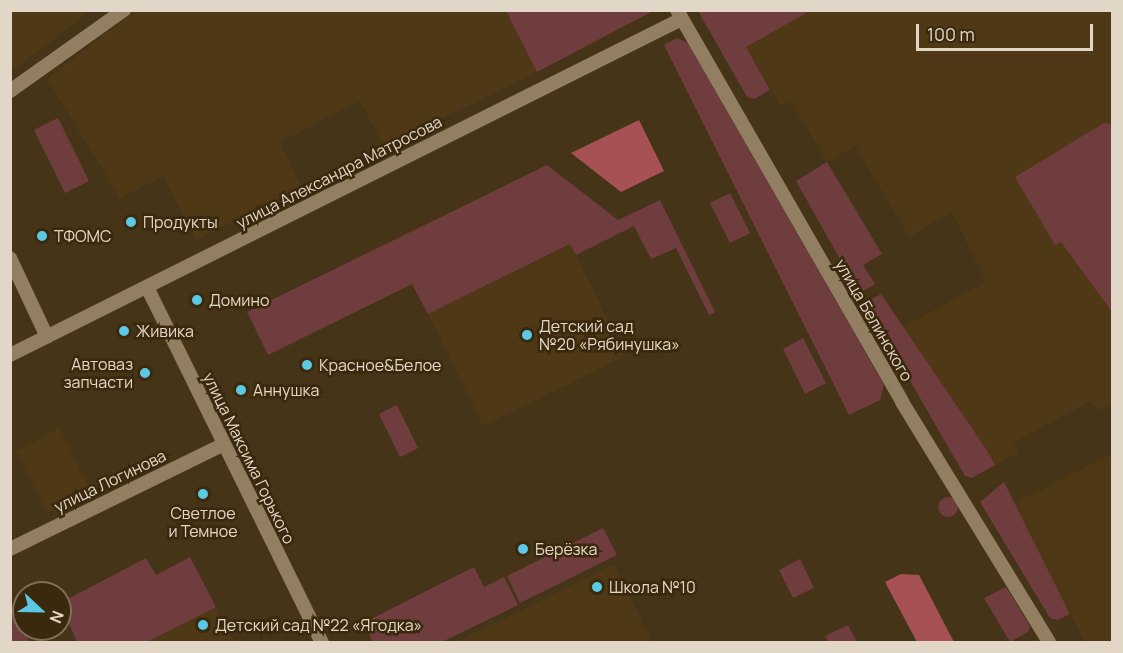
<!DOCTYPE html>
<html>
<head>
<meta charset="utf-8">
<style>
	body { margin:0 }
	#map { position:relative; width:1123px; height:653px; overflow:hidden; background:#453418; font-family:Manrope,sans-serif }
	div>[style] { position:absolute }
	[style*='--x'] { left:calc(var(--x)*1px); top:calc(var(--y)*1px); width:calc(var(--w)*1px); rotate:calc(var(--a)*1deg) }
	.built>* { inset:0; background:#4e3815 }
	.green>* { inset:0; background:#703d3e }
	.round { border-radius:50% }
	.forest>* { inset:0; background:#a65254 }
	.minor>* { height:14px; margin:-7px; padding:0 7px; transform-origin:7px; border-radius:7px; background:#927e60 }
	.dots>* { width:16px; height:16px; translate:-50% -50%; box-sizing:border-box; border:3px solid #3b290d; border-radius:50% }
	span { translate:-50% -50%; white-space:nowrap; text-align:center; line-height:1.15; -webkit-text-stroke:5px #3b290d; paint-order:stroke }
	.street-label { font-size:16px; color:#e2d7c7 }
	.poi-label { font-size:16px; color:#e2d7c7 }
	.left { translate:0 -50%; text-align:left }
	.right { translate:-100% -50%; text-align:right }
	.frame { position:absolute; inset:0; border:12px solid #e2d7c7; pointer-events:none }
	.north { position:absolute; left:12px; top:581px; width:60px; height:60px; box-sizing:border-box; background:#3b290d; border:2px solid #7e6f57; border-radius:50%; rotate:112deg; font-size:16px; font-weight:700; line-height:24px; text-align:center; color:#e2d7c7 }
	.north::after { content:''; display:block; margin:auto; width:21px; height:27px; background:#5bc8e6; clip-path:polygon(50% 0,100% 100%,50% 72%,0 100%) }
	.scale { position:absolute; left:916px; top:24px; width:177px; height:27px; box-sizing:border-box; border:3px solid #e2d7c7; border-top:0; padding-left:8px; font-size:18px; line-height:21px; white-space:nowrap; color:#e2d7c7; -webkit-text-stroke:4px #3b290d; paint-order:stroke }
</style>
</head>
<body>
<div id="map">
	<div class="built">
		<i style="clip-path:polygon(11px 10px,90px 10px,90px 11px,11px 72px)"></i>
		<i style="clip-path:polygon(136px 10px,506px 11px,537px 72px,384px 147px,360px 101px,280px 142px,302px 187px,196px 240px,164px 176px,120px 198px,47px 79px)"></i>
		<i style="clip-path:polygon(810px 11px,1112px 11px,1112px 124px,1104px 123px,1056px 245px,1061px 242px,1112px 312px,1112px 405px,1102px 410px,1089px 402px,1014px 442px,1019px 452px,995px 465px,902px 328px,986px 282px,952px 212px,909px 237px,855px 146px,827px 162px,790px 100px,780px 106px,746px 47px)"></i>
		<i style="clip-path:polygon(571px 244px,625px 356px,483px 426px,428px 314px)"></i>
		<i style="clip-path:polygon(60px 428px,91px 492px,47px 513px,16px 451px)"></i>
		<i style="clip-path:polygon(1112px 454px,1112px 642px,1085px 642px,1015px 503px)"></i>
		<i style="clip-path:polygon(614px 564px,652px 642px,455px 642px,522px 610px)"></i>
		<i style="clip-path:polygon(216px 607px,235px 642px,147px 642px)"></i>
	</div>
	<div class="green">
		<i style="clip-path:polygon(506px 11px,653px 11px,537px 72px)"></i>
		<i style="clip-path:polygon(698px 11px,810px 11px,746px 47px,770px 90px,754px 99px,747px 97px)"></i>
		<i style="clip-path:polygon(677px 38px,688px 43px,884px 385px,880px 400px,849px 415px,664px 45px)"></i>
		<i style="clip-path:polygon(58px 118px,89px 181px,65px 193px,34px 130px)"></i>
		<i style="clip-path:polygon(1104px 123px,1112px 124px,1112px 312px,1061px 242px,1055px 245px,1015px 177px)"></i>
		<i style="clip-path:polygon(827px 162px,882px 254px,863px 265px,875px 284px,859px 293px,796px 181px)"></i>
		<i style="clip-path:polygon(547px 165px,618px 220px,660px 200px,715px 312px,709px 315px,676px 248px,651px 259px,634px 226px,576px 255px,570px 244px,428px 314px,412px 284px,268px 355px,247px 312px)"></i>
		<i style="clip-path:polygon(730px 193px,750px 233px,730px 243px,710px 203px)"></i>
		<i style="clip-path:polygon(881px 294px,986px 449px,995px 465px,972px 478px,965px 476px,865px 303px)"></i>
		<i style="clip-path:polygon(803px 338px,826px 383px,805px 394px,783px 349px)"></i>
		<i style="clip-path:polygon(397px 405px,418px 448px,400px 457px,379px 414px)"></i>
		<i style="clip-path:polygon(1004px 482px,1070px 614px,1058px 620px,1050px 618px,980px 502px)"></i>
		<i class="round" style="left:938px;top:497px;width:20px;height:20px"></i>
		<i style="clip-path:polygon(603px 528px,617px 555px,520px 603px,507px 576px)"></i>
		<i style="clip-path:polygon(190px 557px,216px 607px,147px 642px,77px 642px,60px 603px,146px 558px,156px 575px)"></i>
		<i style="clip-path:polygon(800px 559px,814px 588px,793px 598px,779px 570px)"></i>
		<i style="clip-path:polygon(474px 567px,484px 587px,504px 577px,518px 605px,442px 642px,373px 642px,363px 623px)"></i>
		<i style="clip-path:polygon(1006px 587px,1030px 626px,1028px 632px,1010px 642px,984px 598px)"></i>
		<i style="clip-path:polygon(10px 605px,11px 605px,30px 642px,11px 642px)"></i>
		<i style="clip-path:polygon(848px 625px,857px 642px,828px 642px,825px 636px)"></i>
	</div>
	<div class="forest">
		<i style="clip-path:polygon(639px 120px,664px 171px,621px 192px,571px 153px)"></i>
		<i style="clip-path:polygon(901px 574px,919px 575px,954px 642px,917px 642px,885px 582px)"></i>
	</div>
	<div class="minor">
		<i style="--x:677;--y:10;--w:452;--a:60.1"></i>
		<i style="--x:902;--y:402;--w:281;--a:58.5"></i>
		<i style="--x:10;--y:91;--w:140;--a:-35.4"></i>
		<i style="--x:10;--y:258;--w:87;--a:64.9"></i>
		<i style="--x:147;--y:287;--w:396;--a:63.8"></i>
		<i style="--x:10;--y:355;--w:751;--a:-26.57"></i>
		<i style="--x:10;--y:549;--w:238;--a:-26.1"></i>
	</div>
	<div class="dots">
		<i style="left:131px;top:222px;background:#5bc8e6"></i>
		<i style="left:42px;top:236px;background:#5bc8e6"></i>
		<i style="left:197px;top:300px;background:#5bc8e6"></i>
		<i style="left:124px;top:331px;background:#5bc8e6"></i>
		<i style="left:527px;top:335px;background:#5bc8e6"></i>
		<i style="left:307px;top:365px;background:#5bc8e6"></i>
		<i style="left:145px;top:373px;background:#5bc8e6"></i>
		<i style="left:241px;top:390px;background:#5bc8e6"></i>
		<i style="left:203px;top:494px;background:#5bc8e6"></i>
		<i style="left:523px;top:549px;background:#5bc8e6"></i>
		<i style="left:597px;top:587px;background:#5bc8e6"></i>
		<i style="left:203px;top:625px;background:#5bc8e6"></i>
	</div>
	<div class="street-label">
		<span style="left:339px;top:172px;rotate:-27deg">улица Александра Матросова</span>
		<span style="left:874px;top:320px;rotate:60deg">улица Белинского</span>
		<span style="left:249px;top:458px;rotate:64deg">улица Максима Горького</span>
		<span style="left:110px;top:481px;rotate:-26deg">улица Логинова</span>
	</div>
	<div class="poi-label">
		<span class="left" style="left:143px;top:222px">Продукты</span>
		<span class="left" style="left:54px;top:236px">ТФОМС</span>
		<span class="left" style="left:209px;top:300px">Домино</span>
		<span class="left" style="left:539px;top:335px">Детский сад<br>№20 «Рябинушка»</span>
		<span class="left" style="left:136px;top:331px">Живика</span>
		<span class="right" style="left:133px;top:373px">Автоваз<br>запчасти</span>
		<span class="left" style="left:319px;top:365px">Красное&amp;Белое</span>
		<span class="left" style="left:253px;top:390px">Аннушка</span>
		<span style="left:203px;top:522px">Светлое<br>и Темное</span>
		<span class="left" style="left:535px;top:549px">Берёзка</span>
		<span class="left" style="left:609px;top:587px">Школа №10</span>
		<span class="left" style="left:215px;top:625px">Детский сад №22 «Ягодка»</span>
	</div>
	<div class="frame"></div>
	<div class="north">N</div>
	<div class="scale">100 m</div>
</div>
</body>
</html>
